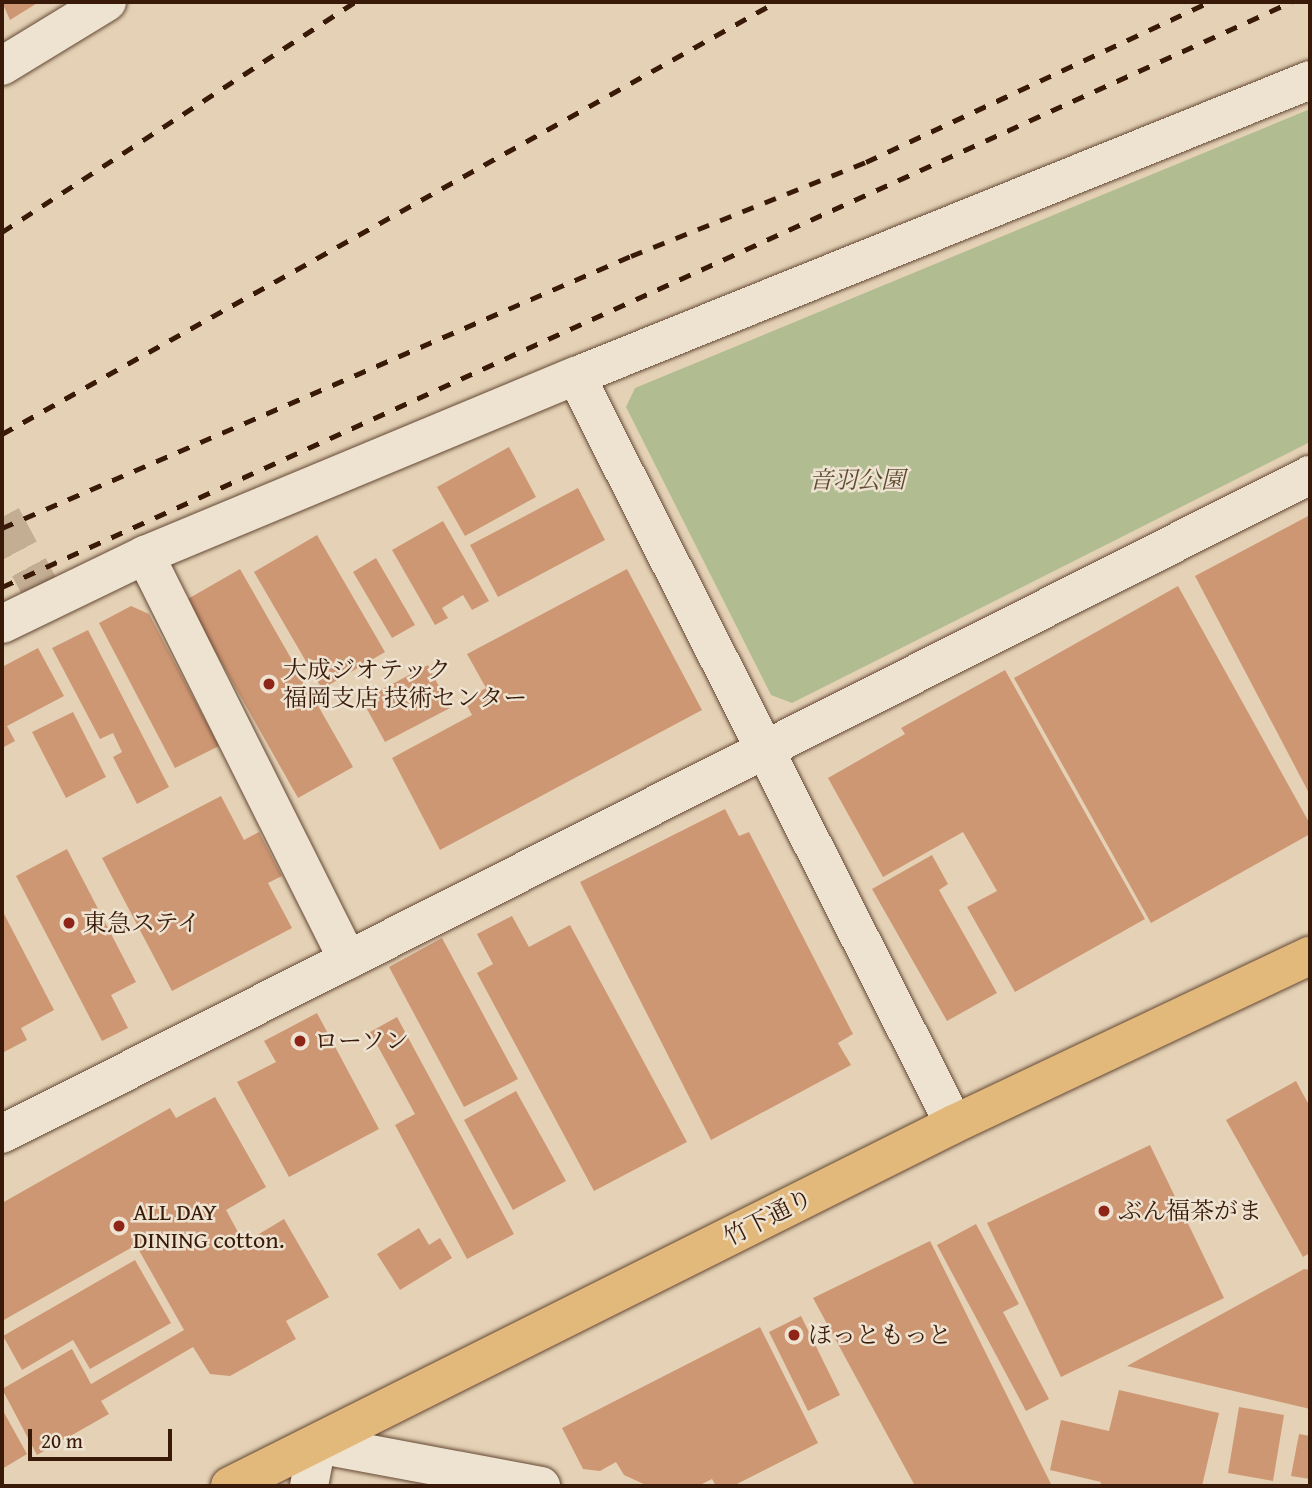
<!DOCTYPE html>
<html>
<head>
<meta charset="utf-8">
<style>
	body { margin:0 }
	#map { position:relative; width:1312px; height:1488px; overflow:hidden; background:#e5d2b6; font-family:"Gentium Book Plus","Noto Serif JP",serif }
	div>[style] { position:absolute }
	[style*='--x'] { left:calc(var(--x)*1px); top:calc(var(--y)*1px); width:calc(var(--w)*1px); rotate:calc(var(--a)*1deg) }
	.green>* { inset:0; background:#b1bd91 }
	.building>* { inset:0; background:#ce9774 }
	.minor-tunnel>* { height:38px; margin-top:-19px; transform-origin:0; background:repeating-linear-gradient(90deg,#c3ad93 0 38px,transparent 0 57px) }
	.roads { filter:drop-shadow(0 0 2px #644834) drop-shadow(0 0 2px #644834) }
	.minor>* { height:38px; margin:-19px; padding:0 19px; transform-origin:19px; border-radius:19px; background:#eee2d0 }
	.tertiary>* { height:38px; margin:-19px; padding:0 19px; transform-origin:19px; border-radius:19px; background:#eee2d0 }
	.trunk>* { height:38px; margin:-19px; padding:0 19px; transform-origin:19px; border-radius:19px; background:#e2b97b }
	.rail>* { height:5px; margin-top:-2.5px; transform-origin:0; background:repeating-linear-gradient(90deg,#391a08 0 12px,transparent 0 24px) }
	.dots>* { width:19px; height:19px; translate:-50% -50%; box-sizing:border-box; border:4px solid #eee2d0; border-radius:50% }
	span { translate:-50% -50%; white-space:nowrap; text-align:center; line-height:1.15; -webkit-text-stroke:5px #eee2d0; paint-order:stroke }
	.park-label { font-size:24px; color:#5d4b31; font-style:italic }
	.poi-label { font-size:24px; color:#391a08 }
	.left { translate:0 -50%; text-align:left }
	.street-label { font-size:24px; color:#391a08 }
	.frame { position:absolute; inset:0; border:4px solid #391a08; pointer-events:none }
	.scale { position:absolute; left:28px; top:1429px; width:144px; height:32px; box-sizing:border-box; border:4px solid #391a08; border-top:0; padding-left:9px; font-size:21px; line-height:24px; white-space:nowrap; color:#391a08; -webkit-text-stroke:5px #eee2d0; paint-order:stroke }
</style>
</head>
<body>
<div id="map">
	<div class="green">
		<i style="clip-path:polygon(1310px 109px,1310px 442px,792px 703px,771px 695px,626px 407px,635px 388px)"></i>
	</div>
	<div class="building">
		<i style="clip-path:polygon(2px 2px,39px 2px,10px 20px)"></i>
		<i style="clip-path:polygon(509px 447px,536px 497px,465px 536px,437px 487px)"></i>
		<i style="clip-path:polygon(578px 488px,605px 540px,498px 597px,470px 545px)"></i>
		<i style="clip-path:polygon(1310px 515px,1310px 795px,1195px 576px)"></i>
		<i style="clip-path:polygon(443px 521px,489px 601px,472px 610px,463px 595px,442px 608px,448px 618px,435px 625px,392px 550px)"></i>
		<i style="clip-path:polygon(317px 535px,385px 652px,322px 689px,254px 572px)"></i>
		<i style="clip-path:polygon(376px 558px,415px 625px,392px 638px,353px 572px)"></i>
		<i style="clip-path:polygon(240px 569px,353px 767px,298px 798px,186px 600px)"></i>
		<i style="clip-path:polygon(627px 569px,702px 710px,440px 850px,392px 758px,472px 715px,464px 700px,486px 688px,467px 654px)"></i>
		<i style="clip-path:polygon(1178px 586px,1310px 824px,1310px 834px,1151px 923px,1014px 678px)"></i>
		<i style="clip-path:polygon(131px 606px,149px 614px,219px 746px,175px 768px,99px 623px)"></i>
		<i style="clip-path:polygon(88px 630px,169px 787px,137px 804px,113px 757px,122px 752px,113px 733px,100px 739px,52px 648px)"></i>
		<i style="clip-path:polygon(38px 648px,64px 696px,7px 726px,15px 741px,2px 748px,2px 667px)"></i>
		<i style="clip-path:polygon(428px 665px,450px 708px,385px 742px,362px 700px)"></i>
		<i style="clip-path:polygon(1005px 670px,1145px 919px,1015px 992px,967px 907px,997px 891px,963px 832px,883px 877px,828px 778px,905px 734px,901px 728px)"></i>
		<i style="clip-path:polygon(73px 712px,106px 777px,66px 798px,32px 732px)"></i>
		<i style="clip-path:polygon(221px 796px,244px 840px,259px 832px,282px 876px,268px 883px,292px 928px,172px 991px,102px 858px)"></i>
		<i style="clip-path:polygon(725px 809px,739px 836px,749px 832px,853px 1034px,838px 1043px,851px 1065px,711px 1140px,580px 882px)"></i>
		<i style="clip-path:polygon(67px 849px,136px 982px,111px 995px,128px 1028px,102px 1041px,16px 876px)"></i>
		<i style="clip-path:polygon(932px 855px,948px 884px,939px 890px,997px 993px,947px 1021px,872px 889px)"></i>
		<i style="clip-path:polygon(2px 910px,54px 1010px,21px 1028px,27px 1040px,2px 1053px)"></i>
		<i style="clip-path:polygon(512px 916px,529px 947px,570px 925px,687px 1142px,594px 1191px,477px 973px,493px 964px,477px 934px)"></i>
		<i style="clip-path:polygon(442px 938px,518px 1079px,464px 1107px,389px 967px)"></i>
		<i style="clip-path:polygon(317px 1013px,379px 1129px,289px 1177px,237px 1082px,276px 1062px,264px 1041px)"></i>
		<i style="clip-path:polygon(397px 1017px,514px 1234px,467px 1259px,395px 1125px,415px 1114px,370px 1032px)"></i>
		<i style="clip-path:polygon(1296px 1081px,1310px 1107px,1310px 1253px,1303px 1257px,1226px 1120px)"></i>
		<i style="clip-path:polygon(516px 1091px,566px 1181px,513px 1210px,464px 1120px)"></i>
		<i style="clip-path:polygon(215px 1097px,266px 1187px,226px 1210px,244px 1243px,284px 1219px,329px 1297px,286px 1321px,296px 1339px,230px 1376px,210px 1374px,193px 1347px,101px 1401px,109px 1414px,37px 1455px,2px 1389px,72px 1349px,91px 1384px,184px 1330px,136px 1245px,2px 1321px,2px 1203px,170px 1108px,176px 1118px)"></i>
		<i style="clip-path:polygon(1150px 1145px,1224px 1298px,1061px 1377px,987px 1223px)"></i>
		<i style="clip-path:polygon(976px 1224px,1019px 1304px,1003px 1312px,1049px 1399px,1026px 1411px,937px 1245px)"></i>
		<i style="clip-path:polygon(419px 1228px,429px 1245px,440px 1238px,452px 1258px,400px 1290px,377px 1254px)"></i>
		<i style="clip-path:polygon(930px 1241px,1052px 1486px,915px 1486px,813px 1298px)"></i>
		<i style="clip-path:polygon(135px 1260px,171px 1323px,90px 1369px,73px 1340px,22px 1370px,3px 1336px)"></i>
		<i style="clip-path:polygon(1304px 1269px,1310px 1270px,1310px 1409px,1127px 1366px)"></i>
		<i style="clip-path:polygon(801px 1316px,840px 1395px,808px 1411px,769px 1332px)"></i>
		<i style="clip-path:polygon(760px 1327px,818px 1443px,733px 1486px,716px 1486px,712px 1479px,698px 1486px,648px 1486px,624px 1475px,616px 1462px,600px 1471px,583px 1469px,562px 1428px)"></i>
		<i style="clip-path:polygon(1119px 1390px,1219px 1413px,1202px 1486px,1100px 1486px,1101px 1482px,1050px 1470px,1061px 1420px,1109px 1431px)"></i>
		<i style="clip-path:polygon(1239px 1407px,1284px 1415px,1273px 1481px,1228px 1473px)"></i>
		<i style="clip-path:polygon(2px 1409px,27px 1454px,2px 1469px)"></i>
		<i style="clip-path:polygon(1299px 1434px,1310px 1436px,1310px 1479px,1291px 1476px)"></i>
	</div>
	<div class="minor-tunnel">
		<i style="--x:2;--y:517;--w:95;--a:61.8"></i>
	</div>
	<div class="roads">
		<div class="minor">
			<i style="--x:145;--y:555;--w:453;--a:63.4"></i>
			<i style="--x:954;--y:1124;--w:838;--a:-116.81"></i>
			<i style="--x:576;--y:376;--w:791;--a:-21.96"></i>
		</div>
		<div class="tertiary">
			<i style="--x:2;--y:66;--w:123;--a:-31.4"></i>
			<i style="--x:2;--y:624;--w:159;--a:-25.8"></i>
			<i style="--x:145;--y:555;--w:467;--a:-22.6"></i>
			<i style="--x:2;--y:1134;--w:1465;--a:-26.74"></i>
			<i style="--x:309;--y:1486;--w:43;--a:-79.2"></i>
			<i style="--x:317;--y:1444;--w:228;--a:10.6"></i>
		</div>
		<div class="trunk">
			<i style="--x:230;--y:1486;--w:809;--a:-26.57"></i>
			<i style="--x:954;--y:1124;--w:394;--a:-25.3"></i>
		</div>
	</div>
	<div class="rail">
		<i style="--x:2;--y:232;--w:421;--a:-33.1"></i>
		<i style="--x:2;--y:434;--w:886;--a:-29.17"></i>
		<i style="--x:2;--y:528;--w:685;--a:-23.39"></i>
		<i style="--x:631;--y:256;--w:253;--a:-21.8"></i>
		<i style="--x:866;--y:162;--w:378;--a:-25"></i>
		<i style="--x:2;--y:587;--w:1416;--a:-24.41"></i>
	</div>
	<div class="dots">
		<i style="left:269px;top:684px;background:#8f2418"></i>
		<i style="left:69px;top:923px;background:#8f2418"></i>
		<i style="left:300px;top:1041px;background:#8f2418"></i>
		<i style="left:1104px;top:1211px;background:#8f2418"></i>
		<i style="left:119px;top:1226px;background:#8f2418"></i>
		<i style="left:794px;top:1335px;background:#8f2418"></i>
	</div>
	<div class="park-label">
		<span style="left:857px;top:480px">音羽公園</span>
	</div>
	<div class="poi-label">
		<span class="left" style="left:283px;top:684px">大成ジオテック<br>福岡支店 技術センター</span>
		<span class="left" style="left:83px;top:923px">東急ステイ</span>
		<span class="left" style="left:314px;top:1041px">ローソン</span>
		<span class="left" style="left:1118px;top:1211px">ぶん福茶がま</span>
		<span class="left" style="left:133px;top:1226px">ALL DAY<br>DINING cotton.</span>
		<span class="left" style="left:808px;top:1335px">ほっともっと</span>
	</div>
	<div class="street-label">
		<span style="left:768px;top:1217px;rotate:-27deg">竹下通り</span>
	</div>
	<div class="frame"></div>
	<div class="scale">20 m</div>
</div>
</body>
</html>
